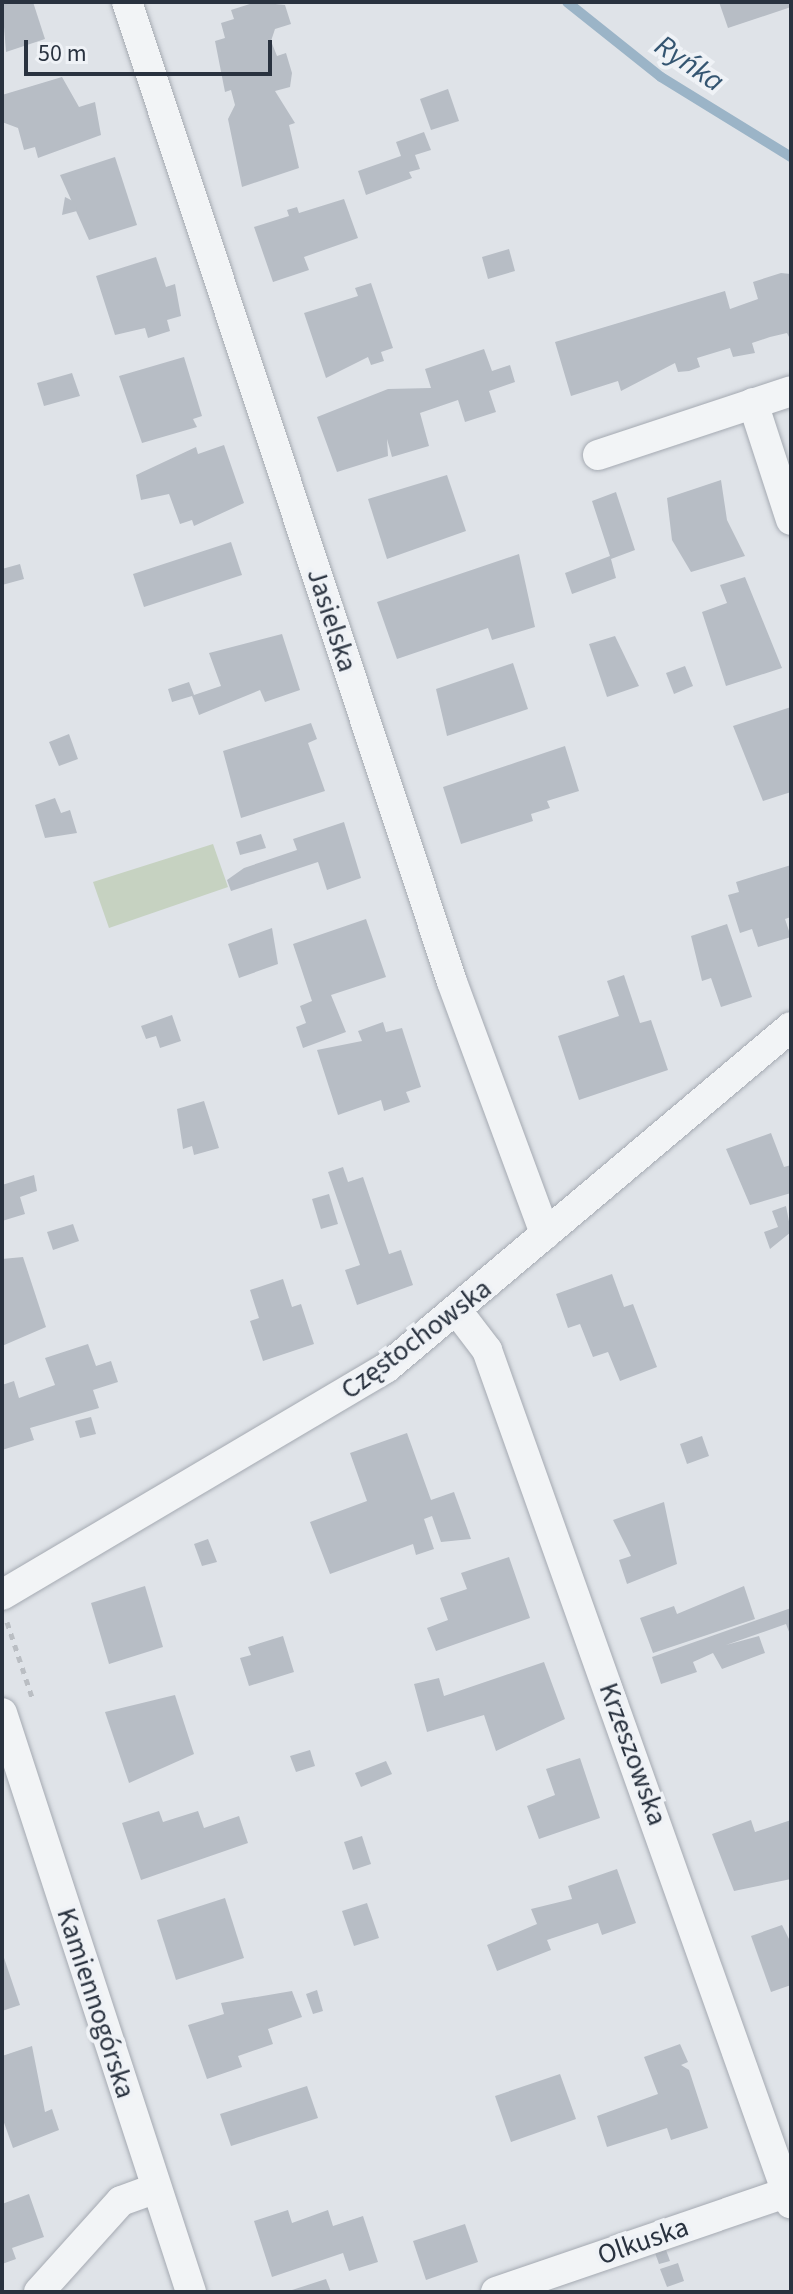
<!DOCTYPE html>
<html>
<head>
<meta charset="utf-8">
<style>
	body { margin:0 }
	#map { position:relative; width:793px; height:2294px; overflow:hidden; background:#dfe3e8; font-family:"Source Sans 3",sans-serif }
	div>[style] { position:absolute }
	[style*='--x'] { left:calc(var(--x)*1px); top:calc(var(--y)*1px); width:calc(var(--w)*1px); rotate:calc(var(--a)*1deg) }
	.green>* { inset:0; background:#c6d2c1 }
	.stream>* { height:10px; margin:-5px; padding:0 5px; transform-origin:5px; border-radius:5px; background:#9bb4c7 }
	.building>* { inset:0; background:#b7bdc5 }
	.path>* { height:5px; margin-top:-2.5px; transform-origin:0; background:repeating-linear-gradient(90deg,#babec3 0 6px,transparent 0 12px) }
	.roads { filter:drop-shadow(0 0 2px #a5aab2) drop-shadow(0 0 2px #a5aab2) }
	.street>* { height:30px; margin:-15px; padding:0 15px; transform-origin:15px; border-radius:15px; background:#f2f4f6 }
	span { translate:-50% -50%; white-space:nowrap; text-align:center; line-height:1.15; -webkit-text-stroke:8px #eff2f6; paint-order:stroke }
	.street-label { font-size:28px; color:#29323f }
	.water-label { font-size:30px; color:#345571; font-style:italic }
	.frame { position:absolute; inset:0; border:4px solid #29323f; pointer-events:none }
	.scale { position:absolute; left:24px; top:40px; width:248px; height:36px; box-sizing:border-box; border:4px solid #29323f; border-top:0; padding-left:10px; font-size:24px; line-height:28px; white-space:nowrap; color:#29323f; -webkit-text-stroke:6px #eff2f6; paint-order:stroke }
</style>
</head>
<body>
<div id="map">
	<div class="green">
		<i style="clip-path:polygon(213px 844px,228px 887px,109px 928px,93px 882px)"></i>
	</div>
	<div class="stream">
		<i style="--x:567;--y:2;--w:120;--a:38.6"></i>
		<i style="--x:661;--y:77;--w:153;--a:31.6"></i>
	</div>
	<div class="building">
		<i style="clip-path:polygon(2px 2px,33px 2px,45px 39px,6px 52px)"></i>
		<i style="clip-path:polygon(256px 2px,285px 5px,291px 24px,275px 29px,271px 41px,277px 56px,286px 53px,292px 73px,290px 87px,275px 91px,295px 123px,289px 125px,299px 168px,242px 187px,228px 119px,235px 105px,231px 90px,225px 92px,215px 41px,225px 38px,221px 23px,234px 19px,231px 10px)"></i>
		<i style="clip-path:polygon(719px 2px,791px 2px,791px 7px,728px 28px)"></i>
		<i style="clip-path:polygon(62px 77px,79px 107px,95px 102px,101px 135px,38px 158px,35px 147px,24px 150px,18px 128px,2px 122px,2px 95px)"></i>
		<i style="clip-path:polygon(448px 89px,459px 121px,431px 130px,420px 99px)"></i>
		<i style="clip-path:polygon(424px 132px,431px 150px,415px 155px,420px 169px,409px 172px,412px 178px,366px 195px,358px 171px,401px 156px,396px 142px)"></i>
		<i style="clip-path:polygon(115px 157px,137px 225px,89px 240px,60px 175px)"></i>
		<i style="clip-path:polygon(65px 197px,75px 202px,77px 211px,62px 215px)"></i>
		<i style="clip-path:polygon(344px 199px,358px 238px,304px 257px,309px 270px,273px 282px,254px 227px,289px 216px,287px 210px,297px 207px,299px 213px)"></i>
		<i style="clip-path:polygon(509px 249px,515px 271px,488px 279px,482px 257px)"></i>
		<i style="clip-path:polygon(156px 257px,166px 287px,175px 284px,181px 316px,167px 320px,170px 331px,148px 338px,145px 328px,115px 335px,96px 276px)"></i>
		<i style="clip-path:polygon(781px 273px,791px 274px,791px 341px,787px 333px,770px 337px,752px 343px,755px 353px,733px 357px,730px 348px,697px 358px,700px 367px,689px 371px,678px 372px,675px 363px,621px 391px,618px 381px,571px 396px,555px 342px,725px 291px,730px 309px,758px 299px,753px 282px)"></i>
		<i style="clip-path:polygon(371px 283px,393px 348px,381px 352px,384px 361px,371px 365px,368px 357px,326px 378px,304px 313px,358px 296px,355px 288px)"></i>
		<i style="clip-path:polygon(484px 349px,492px 371px,510px 365px,515px 382px,489px 391px,496px 412px,465px 422px,458px 400px,420px 413px,429px 446px,392px 457px,387px 439px,388px 456px,337px 472px,317px 417px,388px 389px,431px 388px,425px 369px)"></i>
		<i style="clip-path:polygon(184px 357px,202px 416px,193px 419px,197px 427px,142px 443px,119px 376px)"></i>
		<i style="clip-path:polygon(72px 373px,80px 396px,44px 406px,37px 383px)"></i>
		<i style="clip-path:polygon(224px 445px,244px 503px,194px 526px,192px 520px,180px 524px,169px 494px,141px 500px,136px 475px,196px 447px,198px 454px)"></i>
		<i style="clip-path:polygon(447px 475px,466px 531px,387px 559px,368px 499px)"></i>
		<i style="clip-path:polygon(721px 480px,727px 520px,745px 556px,691px 572px,672px 540px,667px 498px)"></i>
		<i style="clip-path:polygon(616px 492px,635px 550px,611px 559px,616px 578px,572px 594px,565px 573px,610px 556px,592px 501px)"></i>
		<i style="clip-path:polygon(231px 542px,242px 575px,144px 607px,133px 574px)"></i>
		<i style="clip-path:polygon(519px 554px,535px 627px,492px 640px,488px 628px,397px 659px,377px 602px)"></i>
		<i style="clip-path:polygon(20px 564px,24px 579px,2px 585px,2px 569px)"></i>
		<i style="clip-path:polygon(745px 577px,782px 668px,726px 686px,702px 612px,727px 603px,720px 585px)"></i>
		<i style="clip-path:polygon(282px 634px,300px 690px,265px 702px,260px 690px,199px 715px,192px 696px,172px 702px,168px 689px,189px 682px,194px 695px,221px 686px,209px 653px)"></i>
		<i style="clip-path:polygon(615px 636px,639px 686px,607px 697px,589px 644px)"></i>
		<i style="clip-path:polygon(513px 663px,528px 709px,447px 736px,436px 689px)"></i>
		<i style="clip-path:polygon(685px 666px,693px 686px,674px 694px,666px 673px)"></i>
		<i style="clip-path:polygon(791px 707px,791px 792px,763px 801px,733px 726px)"></i>
		<i style="clip-path:polygon(311px 723px,317px 739px,308px 743px,325px 791px,241px 818px,223px 751px)"></i>
		<i style="clip-path:polygon(69px 734px,78px 759px,59px 766px,49px 742px)"></i>
		<i style="clip-path:polygon(565px 746px,579px 791px,547px 801px,550px 808px,531px 814px,533px 821px,461px 844px,443px 787px)"></i>
		<i style="clip-path:polygon(55px 798px,61px 813px,70px 810px,77px 833px,45px 838px,35px 805px)"></i>
		<i style="clip-path:polygon(344px 822px,361px 878px,327px 890px,318px 862px,231px 891px,227px 880px,244px 868px,297px 850px,293px 839px)"></i>
		<i style="clip-path:polygon(261px 834px,266px 848px,240px 855px,236px 842px)"></i>
		<i style="clip-path:polygon(791px 865px,791px 917px,785px 919px,791px 937px,758px 947px,752px 929px,740px 933px,728px 895px,739px 892px,736px 882px)"></i>
		<i style="clip-path:polygon(366px 919px,386px 977px,331px 995px,346px 1032px,303px 1048px,296px 1027px,306px 1023px,300px 1006px,312px 1001px,293px 944px)"></i>
		<i style="clip-path:polygon(727px 924px,752px 997px,721px 1007px,711px 978px,702px 981px,691px 936px)"></i>
		<i style="clip-path:polygon(272px 928px,278px 964px,239px 978px,228px 944px)"></i>
		<i style="clip-path:polygon(624px 975px,640px 1023px,651px 1020px,668px 1070px,579px 1100px,558px 1036px,619px 1016px,607px 981px)"></i>
		<i style="clip-path:polygon(172px 1015px,181px 1041px,160px 1048px,156px 1036px,146px 1039px,141px 1026px)"></i>
		<i style="clip-path:polygon(383px 1022px,386px 1032px,402px 1028px,421px 1087px,406px 1092px,410px 1102px,384px 1111px,381px 1100px,338px 1115px,317px 1050px,362px 1041px,358px 1031px)"></i>
		<i style="clip-path:polygon(204px 1101px,219px 1148px,194px 1155px,192px 1146px,183px 1149px,177px 1109px)"></i>
		<i style="clip-path:polygon(771px 1133px,784px 1167px,791px 1165px,791px 1193px,750px 1205px,726px 1149px)"></i>
		<i style="clip-path:polygon(343px 1167px,348px 1182px,363px 1177px,389px 1254px,401px 1250px,413px 1285px,357px 1305px,345px 1270px,360px 1265px,328px 1172px)"></i>
		<i style="clip-path:polygon(34px 1175px,37px 1191px,20px 1197px,25px 1214px,2px 1221px,2px 1185px)"></i>
		<i style="clip-path:polygon(329px 1194px,338px 1224px,321px 1229px,312px 1199px)"></i>
		<i style="clip-path:polygon(786px 1206px,791px 1232px,770px 1249px,764px 1232px,778px 1227px,772px 1211px)"></i>
		<i style="clip-path:polygon(73px 1224px,79px 1241px,53px 1250px,47px 1232px)"></i>
		<i style="clip-path:polygon(23px 1257px,46px 1327px,2px 1346px,2px 1259px)"></i>
		<i style="clip-path:polygon(612px 1274px,624px 1307px,633px 1304px,657px 1367px,620px 1381px,608px 1352px,593px 1357px,580px 1324px,568px 1328px,556px 1294px)"></i>
		<i style="clip-path:polygon(283px 1279px,292px 1307px,301px 1304px,314px 1344px,263px 1361px,250px 1321px,259px 1318px,250px 1290px)"></i>
		<i style="clip-path:polygon(88px 1344px,96px 1366px,111px 1361px,118px 1382px,93px 1390px,99px 1408px,30px 1428px,34px 1440px,2px 1450px,2px 1385px,14px 1381px,19px 1398px,55px 1385px,45px 1358px)"></i>
		<i style="clip-path:polygon(91px 1417px,96px 1434px,80px 1438px,75px 1421px)"></i>
		<i style="clip-path:polygon(407px 1433px,431px 1500px,454px 1492px,471px 1539px,441px 1542px,432px 1516px,424px 1519px,434px 1549px,416px 1555px,413px 1544px,330px 1574px,310px 1522px,367px 1501px,350px 1453px)"></i>
		<i style="clip-path:polygon(702px 1436px,709px 1456px,687px 1464px,680px 1444px)"></i>
		<i style="clip-path:polygon(664px 1502px,677px 1564px,627px 1584px,619px 1560px,631px 1556px,613px 1520px)"></i>
		<i style="clip-path:polygon(208px 1539px,217px 1562px,202px 1566px,194px 1544px)"></i>
		<i style="clip-path:polygon(509px 1557px,530px 1618px,436px 1651px,427px 1628px,448px 1620px,440px 1598px,467px 1589px,461px 1573px)"></i>
		<i style="clip-path:polygon(145px 1586px,163px 1647px,109px 1664px,91px 1603px)"></i>
		<i style="clip-path:polygon(744px 1586px,755px 1619px,653px 1653px,640px 1618px,674px 1606px,677px 1614px)"></i>
		<i style="clip-path:polygon(791px 1608px,791px 1637px,786px 1624px,726px 1645px,759px 1636px,765px 1653px,722px 1669px,713px 1653px,693px 1662px,697px 1672px,661px 1684px,652px 1657px)"></i>
		<i style="clip-path:polygon(283px 1636px,294px 1672px,249px 1686px,240px 1658px,251px 1655px,248px 1647px)"></i>
		<i style="clip-path:polygon(544px 1662px,565px 1719px,496px 1751px,484px 1715px,427px 1732px,414px 1684px,439px 1678px,444px 1696px)"></i>
		<i style="clip-path:polygon(175px 1695px,194px 1754px,129px 1783px,105px 1712px)"></i>
		<i style="clip-path:polygon(310px 1750px,315px 1766px,296px 1772px,290px 1756px)"></i>
		<i style="clip-path:polygon(580px 1758px,600px 1818px,539px 1839px,527px 1806px,555px 1795px,546px 1769px)"></i>
		<i style="clip-path:polygon(386px 1761px,392px 1774px,361px 1787px,355px 1773px)"></i>
		<i style="clip-path:polygon(159px 1811px,163px 1822px,198px 1811px,204px 1828px,239px 1816px,248px 1843px,141px 1880px,122px 1823px)"></i>
		<i style="clip-path:polygon(751px 1820px,755px 1832px,791px 1820px,791px 1879px,734px 1891px,712px 1834px)"></i>
		<i style="clip-path:polygon(362px 1836px,371px 1864px,353px 1870px,344px 1842px)"></i>
		<i style="clip-path:polygon(617px 1869px,636px 1923px,602px 1935px,598px 1923px,547px 1940px,551px 1950px,497px 1971px,487px 1945px,537px 1924px,531px 1909px,572px 1899px,568px 1886px)"></i>
		<i style="clip-path:polygon(225px 1898px,244px 1958px,176px 1980px,157px 1920px)"></i>
		<i style="clip-path:polygon(367px 1903px,379px 1938px,354px 1946px,342px 1911px)"></i>
		<i style="clip-path:polygon(782px 1925px,791px 1943px,791px 1985px,771px 1992px,751px 1936px)"></i>
		<i style="clip-path:polygon(2px 1952px,20px 2005px,2px 2011px)"></i>
		<i style="clip-path:polygon(317px 1990px,323px 2011px,313px 2014px,306px 1994px)"></i>
		<i style="clip-path:polygon(292px 1991px,302px 2017px,268px 2029px,273px 2044px,238px 2056px,242px 2067px,207px 2079px,188px 2025px,224px 2014px,221px 2003px)"></i>
		<i style="clip-path:polygon(680px 2044px,688px 2062px,681px 2065px,689px 2070px,708px 2128px,671px 2140px,667px 2128px,607px 2147px,597px 2116px,658px 2094px,644px 2057px)"></i>
		<i style="clip-path:polygon(32px 2046px,45px 2112px,52px 2109px,59px 2130px,13px 2148px,2px 2117px,2px 2056px)"></i>
		<i style="clip-path:polygon(560px 2074px,576px 2119px,511px 2142px,495px 2096px)"></i>
		<i style="clip-path:polygon(307px 2086px,318px 2118px,231px 2146px,220px 2114px)"></i>
		<i style="clip-path:polygon(29px 2194px,44px 2237px,12px 2248px,16px 2259px,2px 2264px,2px 2204px)"></i>
		<i style="clip-path:polygon(288px 2210px,292px 2223px,328px 2210px,333px 2226px,363px 2216px,378px 2262px,349px 2271px,343px 2253px,272px 2277px,254px 2221px)"></i>
		<i style="clip-path:polygon(465px 2224px,478px 2262px,426px 2280px,413px 2241px)"></i>
		<i style="clip-path:polygon(666px 2250px,670px 2261px,659px 2264px,655px 2253px)"></i>
		<i style="clip-path:polygon(678px 2263px,684px 2281px,667px 2287px,660px 2269px)"></i>
		<i style="clip-path:polygon(326px 2279px,331px 2292px,289px 2292px,289px 2291px)"></i>
	</div>
	<div class="path">
		<i style="--x:7;--y:1622;--w:82;--a:71.6"></i>
	</div>
	<div class="roads">
		<div class="street">
			<i style="--x:127;--y:2;--w:1032;--a:71.65"></i>
			<i style="--x:452;--y:982;--w:269;--a:69.7"></i>
			<i style="--x:753;--y:403;--w:123;--a:72"></i>
			<i style="--x:598;--y:455;--w:203;--a:-18.3"></i>
			<i style="--x:458;--y:1312;--w:48;--a:52.7"></i>
			<i style="--x:487;--y:1350;--w:906;--a:70.41"></i>
			<i style="--x:2;--y:1595;--w:446;--a:-30.6"></i>
			<i style="--x:386;--y:1368;--w:529;--a:-40.1"></i>
			<i style="--x:2;--y:1713;--w:609;--a:71.92"></i>
			<i style="--x:39;--y:2292;--w:122;--a:-48"></i>
			<i style="--x:121;--y:2201;--w:37;--a:-20"></i>
			<i style="--x:496;--y:2292;--w:312;--a:-18.9"></i>
		</div>
	</div>
	<div class="street-label">
		<span style="left:332px;top:620px;rotate:72deg">Jasielska</span>
		<span style="left:416px;top:1339px;rotate:-37deg">Częstochowska</span>
		<span style="left:633px;top:1754px;rotate:70deg">Krzeszowska</span>
		<span style="left:96px;top:2003px;rotate:72deg">Kamiennogórska</span>
		<span style="left:643px;top:2241px;rotate:-19deg">Olkuska</span>
	</div>
	<div class="water-label">
		<span style="left:689px;top:64px;rotate:34deg">Ryńka</span>
	</div>
	<div class="frame"></div>
	<div class="scale">50 m</div>
</div>
</body>
</html>
